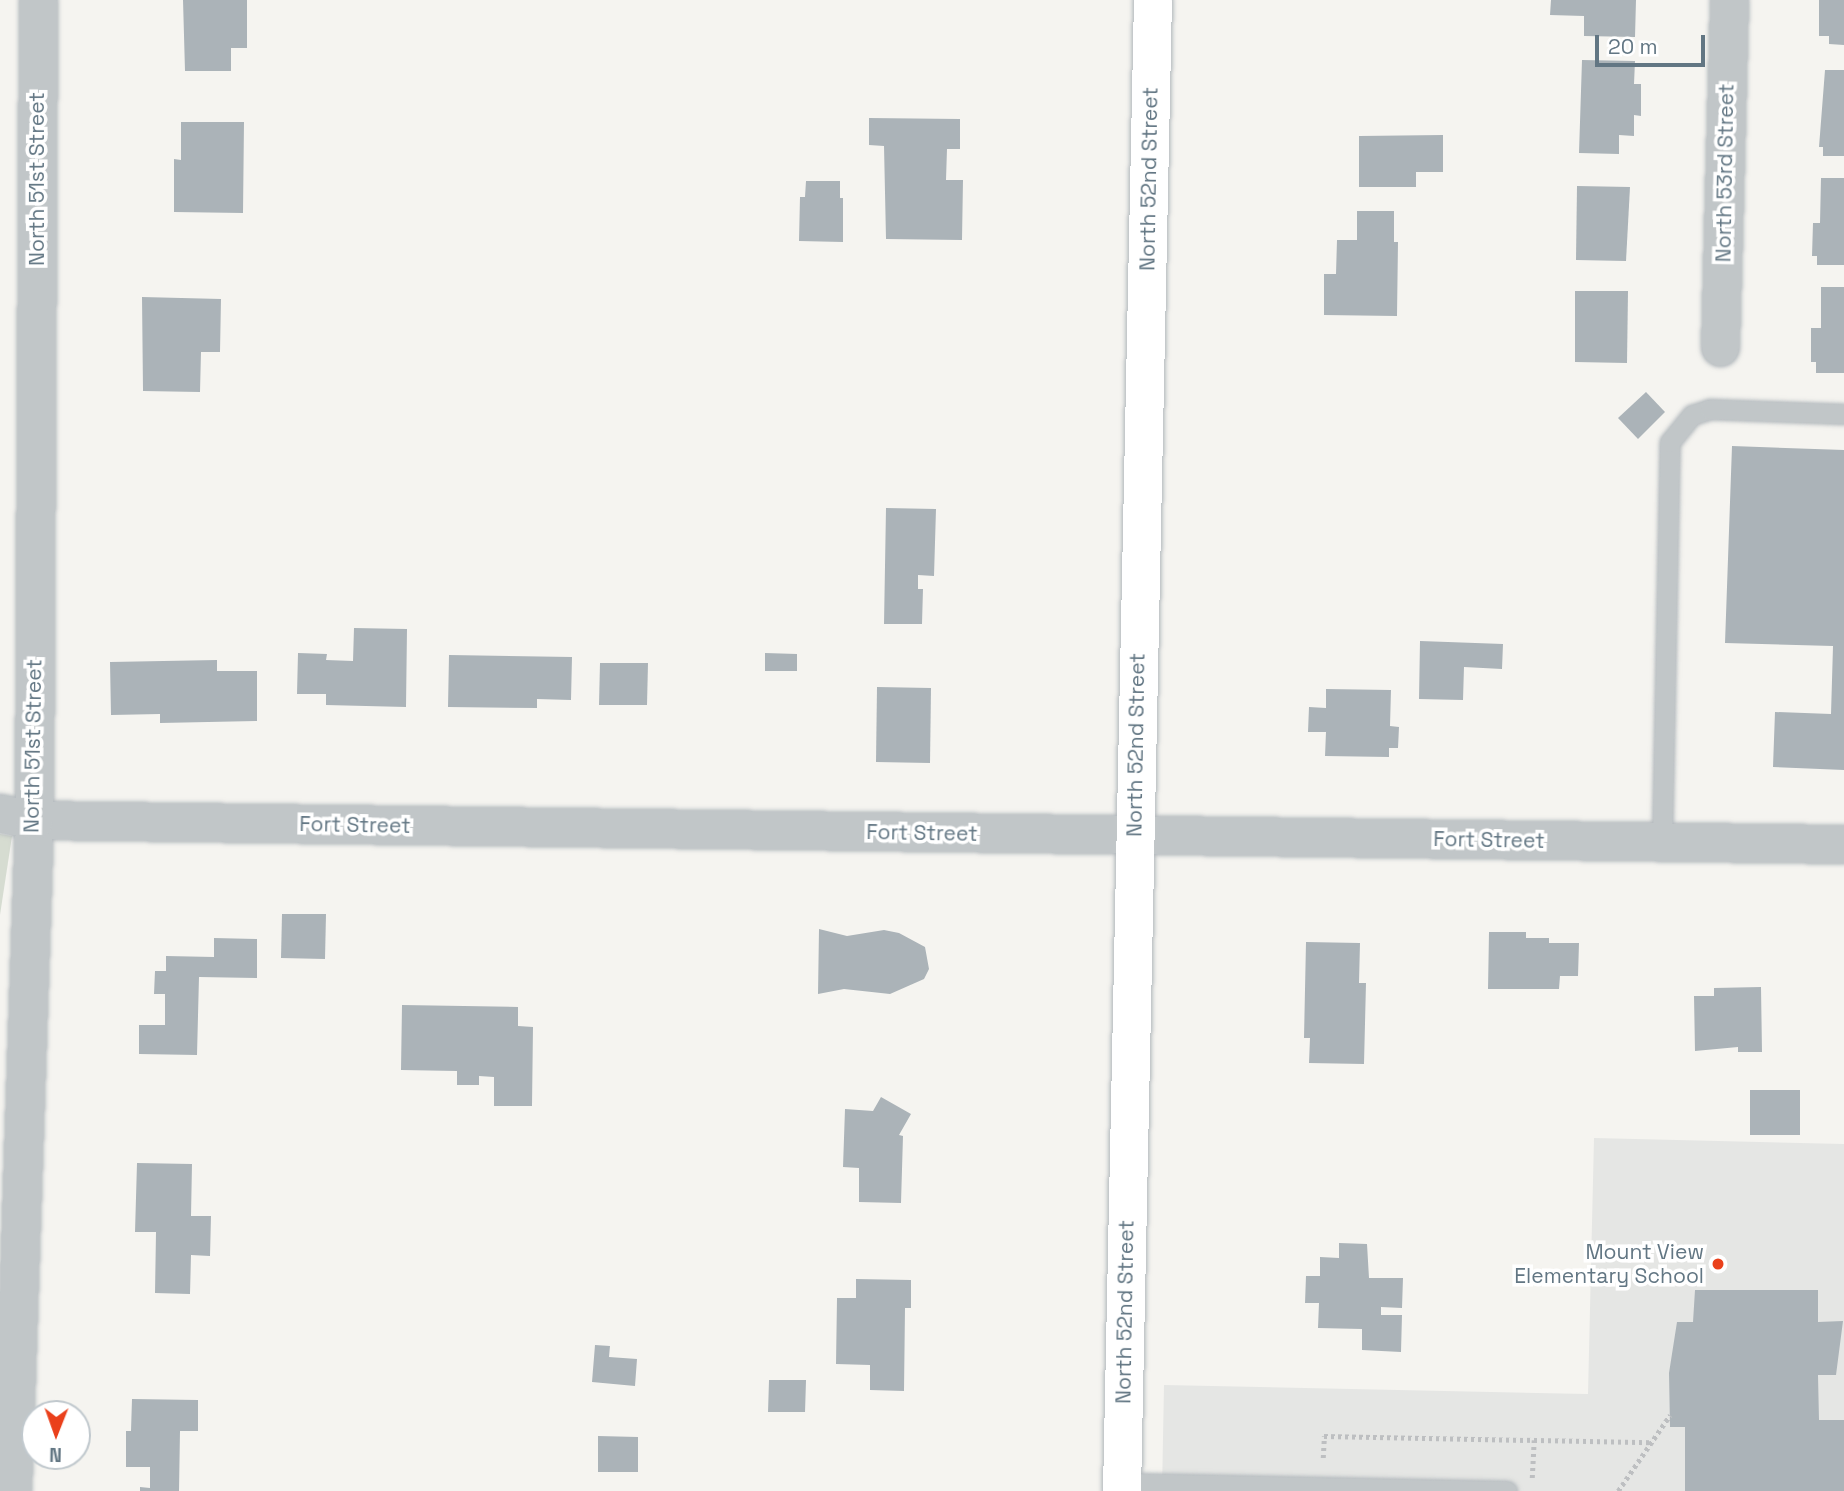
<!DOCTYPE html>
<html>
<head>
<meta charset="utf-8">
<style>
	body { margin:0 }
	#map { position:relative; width:1844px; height:1491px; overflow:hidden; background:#f5f4f0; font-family:"Space Grotesk",sans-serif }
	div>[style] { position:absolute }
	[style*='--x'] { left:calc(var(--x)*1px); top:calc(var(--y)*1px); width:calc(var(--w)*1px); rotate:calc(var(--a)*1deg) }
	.built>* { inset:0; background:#e5e6e4 }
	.green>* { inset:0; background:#d6dcd1 }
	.building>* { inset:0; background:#abb3b8 }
	.path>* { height:4.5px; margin-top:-2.25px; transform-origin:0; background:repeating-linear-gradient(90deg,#bdbfc1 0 3.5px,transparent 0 7px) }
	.roads { filter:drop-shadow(0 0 2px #b3b9bd) drop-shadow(0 0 2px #b3b9bd) }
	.service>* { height:19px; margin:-9.5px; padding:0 9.5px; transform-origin:9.5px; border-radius:9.5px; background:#c1c6c8 }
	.minor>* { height:37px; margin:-18.5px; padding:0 18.5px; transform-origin:18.5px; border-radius:18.5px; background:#c1c6c8 }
	.secondary>* { height:38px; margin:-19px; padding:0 19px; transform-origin:19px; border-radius:19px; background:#fff }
	.dots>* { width:19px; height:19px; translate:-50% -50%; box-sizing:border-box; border:4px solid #fff; border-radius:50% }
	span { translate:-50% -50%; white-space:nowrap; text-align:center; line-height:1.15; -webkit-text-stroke:7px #fff; paint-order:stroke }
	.street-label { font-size:21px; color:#627683 }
	.poi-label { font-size:21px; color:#627683 }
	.right { translate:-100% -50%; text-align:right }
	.north { position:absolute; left:21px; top:1400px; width:70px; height:70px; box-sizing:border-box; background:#fff; border:2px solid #c0c8cd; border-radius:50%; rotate:181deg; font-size:19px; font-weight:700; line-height:28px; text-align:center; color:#627683 }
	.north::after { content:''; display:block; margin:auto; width:24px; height:32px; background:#ea401b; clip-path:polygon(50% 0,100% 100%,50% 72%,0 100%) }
	.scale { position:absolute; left:1595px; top:35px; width:110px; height:32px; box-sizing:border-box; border:4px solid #627683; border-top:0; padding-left:9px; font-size:21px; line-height:24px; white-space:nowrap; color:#627683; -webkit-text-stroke:5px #fff; paint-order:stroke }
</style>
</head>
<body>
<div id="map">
	<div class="built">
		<i style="clip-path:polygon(1594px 1138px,1844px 1144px,1844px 1491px,1162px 1491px,1164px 1385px,1588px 1394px)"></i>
	</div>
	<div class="green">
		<i style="clip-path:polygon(0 834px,12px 836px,0 915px)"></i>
	</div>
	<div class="building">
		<i style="clip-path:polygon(183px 0,247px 0,247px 48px,231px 48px,231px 71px,185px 71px)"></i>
		<i style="clip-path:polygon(1551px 0,1636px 0,1635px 37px,1584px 36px,1584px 16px,1550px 15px)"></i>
		<i style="clip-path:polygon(1819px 0,1844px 0,1844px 45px,1829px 44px,1829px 36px,1819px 36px)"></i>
		<i style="clip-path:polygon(1582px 60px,1635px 61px,1634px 84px,1641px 84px,1641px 116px,1634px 115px,1634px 136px,1619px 135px,1619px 154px,1579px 153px)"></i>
		<i style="clip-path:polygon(1825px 70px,1844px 70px,1844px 156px,1823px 156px,1823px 147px,1819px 147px)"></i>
		<i style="clip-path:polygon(869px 118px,960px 119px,960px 149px,947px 149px,946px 180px,963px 180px,962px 240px,886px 239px,884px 146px,869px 145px)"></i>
		<i style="clip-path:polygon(181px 122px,244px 122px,243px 213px,174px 212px,174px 159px,181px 160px)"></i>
		<i style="clip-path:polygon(1443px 135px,1443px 172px,1416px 172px,1416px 187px,1359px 187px,1359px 136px)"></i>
		<i style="clip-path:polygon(1821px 178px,1844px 178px,1844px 265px,1817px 265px,1817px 256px,1812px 256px,1813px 223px,1820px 223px)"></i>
		<i style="clip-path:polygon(806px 181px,840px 181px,840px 198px,843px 198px,843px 242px,799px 241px,800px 197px,805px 197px)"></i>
		<i style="clip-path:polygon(1577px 186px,1630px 187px,1626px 261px,1576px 260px)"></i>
		<i style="clip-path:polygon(1357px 211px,1394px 211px,1394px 242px,1398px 242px,1397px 316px,1324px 315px,1324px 274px,1336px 274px,1337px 240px,1357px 240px)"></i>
		<i style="clip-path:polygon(1821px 287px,1844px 287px,1844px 373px,1816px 373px,1816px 362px,1811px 362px,1811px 328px,1821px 328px)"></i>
		<i style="clip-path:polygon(1575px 291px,1628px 291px,1627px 363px,1575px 362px)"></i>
		<i style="clip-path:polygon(142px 297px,221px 299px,220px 352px,201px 352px,200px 392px,143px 391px)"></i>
		<i style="clip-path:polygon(1646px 392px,1665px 412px,1638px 439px,1618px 418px)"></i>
		<i style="clip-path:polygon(1732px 446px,1844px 450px,1844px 770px,1773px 767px,1775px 712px,1831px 714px,1833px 646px,1725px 643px)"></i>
		<i style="clip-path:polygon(886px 508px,936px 509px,934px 576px,918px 575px,918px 589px,923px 589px,922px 624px,884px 624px)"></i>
		<i style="clip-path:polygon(354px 628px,407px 629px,406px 707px,326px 705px,326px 694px,297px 694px,298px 653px,327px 654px,326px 660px,353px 661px)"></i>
		<i style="clip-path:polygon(1420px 641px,1503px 644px,1502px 669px,1464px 667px,1463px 700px,1419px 699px)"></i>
		<i style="clip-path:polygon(765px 653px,797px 654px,797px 671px,765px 671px)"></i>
		<i style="clip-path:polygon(449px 655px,572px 657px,571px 700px,537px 699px,537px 708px,448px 707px)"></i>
		<i style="clip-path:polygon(217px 660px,217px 671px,257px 671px,257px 721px,160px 723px,160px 714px,111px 715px,110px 662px)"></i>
		<i style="clip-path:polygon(600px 663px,648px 663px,647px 705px,599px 705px)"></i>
		<i style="clip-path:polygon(877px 687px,931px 688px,930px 763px,876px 762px)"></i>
		<i style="clip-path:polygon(1326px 689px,1391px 690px,1390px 726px,1399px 727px,1398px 748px,1389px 748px,1389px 757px,1325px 756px,1326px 732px,1308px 732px,1309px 707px,1326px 708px)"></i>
		<i style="clip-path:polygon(282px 914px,326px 914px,325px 959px,281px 958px)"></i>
		<i style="clip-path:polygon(819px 929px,847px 936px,884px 930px,899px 933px,925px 947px,929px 969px,924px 979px,890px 994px,844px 989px,818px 994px)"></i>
		<i style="clip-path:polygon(1489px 932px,1526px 932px,1526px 938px,1549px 938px,1549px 943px,1579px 943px,1578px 976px,1560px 976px,1559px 989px,1488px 989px)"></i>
		<i style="clip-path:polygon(214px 938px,257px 939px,257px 978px,199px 977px,197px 1055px,139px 1054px,139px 1025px,165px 1025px,165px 994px,154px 994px,155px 971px,166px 971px,166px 956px,214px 957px)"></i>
		<i style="clip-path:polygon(1306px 942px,1360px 943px,1359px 983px,1366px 983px,1364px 1064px,1309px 1063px,1310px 1038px,1304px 1038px)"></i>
		<i style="clip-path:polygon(1761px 987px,1762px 1052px,1738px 1052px,1738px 1047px,1695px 1051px,1694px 996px,1714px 996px,1714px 988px)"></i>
		<i style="clip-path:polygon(402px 1005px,518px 1007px,518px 1026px,533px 1027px,532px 1106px,494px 1106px,494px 1077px,479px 1076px,479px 1085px,457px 1085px,457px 1071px,401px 1070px)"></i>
		<i style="clip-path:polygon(1750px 1090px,1800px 1090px,1800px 1135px,1750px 1135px)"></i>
		<i style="clip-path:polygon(881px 1097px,911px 1114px,899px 1135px,903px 1136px,901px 1203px,859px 1202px,859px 1168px,843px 1167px,845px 1109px,873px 1111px)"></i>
		<i style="clip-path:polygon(137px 1163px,192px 1164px,191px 1216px,211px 1216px,210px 1256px,191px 1255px,190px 1294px,155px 1293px,156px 1232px,135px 1232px)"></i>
		<i style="clip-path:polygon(1339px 1243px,1367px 1244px,1369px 1278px,1403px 1278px,1402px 1308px,1381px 1307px,1381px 1315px,1402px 1315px,1401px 1352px,1362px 1350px,1362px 1329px,1318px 1328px,1319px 1303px,1305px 1303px,1306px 1276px,1320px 1276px,1320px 1257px,1339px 1258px)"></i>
		<i style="clip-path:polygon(856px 1279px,911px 1280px,911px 1308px,905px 1308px,904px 1391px,870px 1390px,870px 1365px,836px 1364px,837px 1298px,856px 1298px)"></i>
		<i style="clip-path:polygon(1695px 1290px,1818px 1290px,1818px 1322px,1843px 1321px,1836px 1375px,1818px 1375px,1819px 1420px,1844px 1420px,1844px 1491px,1685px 1491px,1685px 1427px,1670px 1427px,1669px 1373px,1677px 1322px,1693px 1322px)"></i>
		<i style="clip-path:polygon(595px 1345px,610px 1346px,609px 1357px,637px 1359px,635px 1386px,592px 1382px)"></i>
		<i style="clip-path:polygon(769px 1380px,806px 1380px,805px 1412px,768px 1412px)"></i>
		<i style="clip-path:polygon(132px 1399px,198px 1400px,198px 1431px,180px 1431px,179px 1491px,140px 1491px,140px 1487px,150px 1488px,150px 1467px,126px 1467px,126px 1431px,131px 1431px)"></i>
		<i style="clip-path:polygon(598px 1436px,638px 1437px,638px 1472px,598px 1472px)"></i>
	</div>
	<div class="path">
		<i style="--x:1323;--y:1458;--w:22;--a:-87"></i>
		<i style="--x:1324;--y:1436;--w:327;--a:1.1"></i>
		<i style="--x:1532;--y:1478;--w:38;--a:-87"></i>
		<i style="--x:1618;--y:1491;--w:92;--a:-55.6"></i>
	</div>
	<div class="roads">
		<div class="service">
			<i style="--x:1662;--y:842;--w:400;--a:-88.9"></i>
			<i style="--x:1670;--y:442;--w:35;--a:-51"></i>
			<i style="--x:1692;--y:415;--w:19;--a:-18"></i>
			<i style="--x:1710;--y:409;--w:134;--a:2.1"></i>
			<i style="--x:1122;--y:1483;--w:385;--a:1.2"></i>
		</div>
		<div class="minor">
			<i style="--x:1720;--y:347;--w:347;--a:-88.5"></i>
			<i style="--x:0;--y:813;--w:35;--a:12"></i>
			<i style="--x:34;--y:820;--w:1810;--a:0.76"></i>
			<i style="--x:12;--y:1491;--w:671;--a:-88.12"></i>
			<i style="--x:34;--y:820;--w:820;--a:-89.72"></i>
		</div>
		<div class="secondary">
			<i style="--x:1122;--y:1491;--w:1491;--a:-88.81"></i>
		</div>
	</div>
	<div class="dots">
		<i style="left:1718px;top:1264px;background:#ea401b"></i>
	</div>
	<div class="street-label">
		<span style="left:1725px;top:173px;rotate:-89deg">North 53rd Street</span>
		<span style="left:37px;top:179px;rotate:-90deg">North 51st Street</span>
		<span style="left:1149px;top:179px;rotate:-89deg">North 52nd Street</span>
		<span style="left:1136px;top:745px;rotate:-89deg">North 52nd Street</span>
		<span style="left:33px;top:746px;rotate:-89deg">North 51st Street</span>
		<span style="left:355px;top:825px;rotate:1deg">Fort Street</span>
		<span style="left:922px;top:833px;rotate:1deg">Fort Street</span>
		<span style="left:1489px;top:840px;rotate:1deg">Fort Street</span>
		<span style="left:1125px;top:1312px;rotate:-89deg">North 52nd Street</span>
	</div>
	<div class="poi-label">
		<span class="right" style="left:1704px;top:1264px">Mount View<br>Elementary School</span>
	</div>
	<div class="north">N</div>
	<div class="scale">20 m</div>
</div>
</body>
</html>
